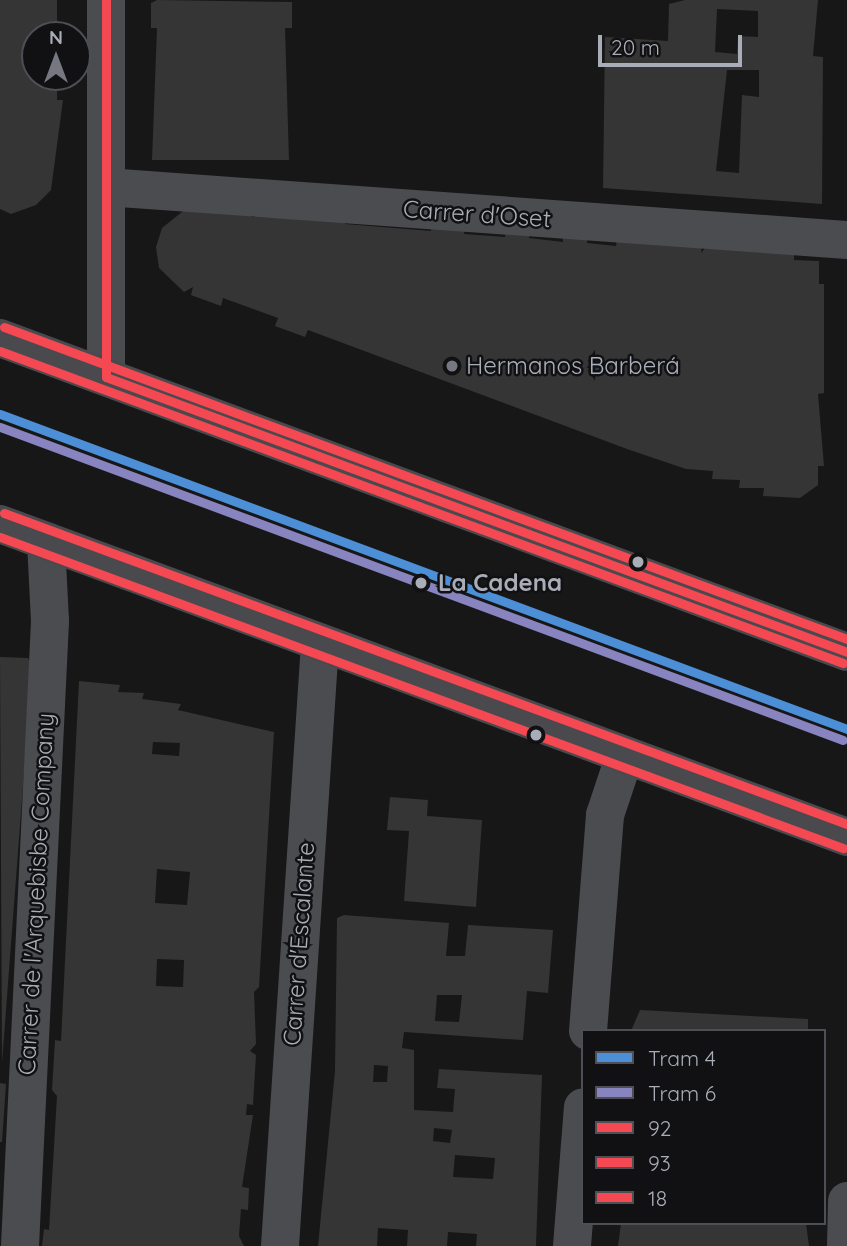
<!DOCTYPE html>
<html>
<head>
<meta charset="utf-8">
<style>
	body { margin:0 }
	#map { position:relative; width:847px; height:1246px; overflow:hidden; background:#171717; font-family:Quicksand,sans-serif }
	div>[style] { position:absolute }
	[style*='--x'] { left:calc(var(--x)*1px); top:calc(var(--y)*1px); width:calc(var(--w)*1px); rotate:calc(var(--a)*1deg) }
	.building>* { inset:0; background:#353536 }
	.minor>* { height:38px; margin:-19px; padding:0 19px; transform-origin:19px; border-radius:19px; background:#4b4c50 }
	.secondary>* { height:38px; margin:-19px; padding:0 19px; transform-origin:19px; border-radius:19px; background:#4a4a4e }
	.bus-1>* { height:9px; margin:-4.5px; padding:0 4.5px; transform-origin:4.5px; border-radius:4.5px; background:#f44852 }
	.bus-2>* { height:9px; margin:-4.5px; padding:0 4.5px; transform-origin:4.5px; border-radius:4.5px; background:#f44852 }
	.bus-3>* { height:9px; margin:-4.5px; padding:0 4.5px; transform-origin:4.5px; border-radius:4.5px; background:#f44852 }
	.tram-1>* { height:9px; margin:-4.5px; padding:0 4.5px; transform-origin:4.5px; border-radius:4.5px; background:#4d8fd6 }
	.tram-2>* { height:9px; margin:-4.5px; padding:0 4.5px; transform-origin:4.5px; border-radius:4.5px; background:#8884bf }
	.dots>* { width:19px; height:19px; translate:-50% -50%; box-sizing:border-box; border:4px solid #111113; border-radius:50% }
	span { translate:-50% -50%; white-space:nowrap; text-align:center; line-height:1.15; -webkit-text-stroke:5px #111113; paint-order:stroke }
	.street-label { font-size:24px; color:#a8adb8 }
	.poi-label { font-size:24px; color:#a8adb8 }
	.left { translate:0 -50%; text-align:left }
	.stop-label { font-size:24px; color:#a8adb8; font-weight:700 }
	.legend { position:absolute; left:581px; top:1029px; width:245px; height:196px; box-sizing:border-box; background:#111113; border:2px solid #4d4f55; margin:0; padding:9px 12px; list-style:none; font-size:21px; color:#a8adb8 }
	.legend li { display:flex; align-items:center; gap:14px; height:35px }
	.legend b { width:35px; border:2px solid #4d4f55 }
	.north { position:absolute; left:21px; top:21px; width:70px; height:70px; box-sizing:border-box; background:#111113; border:2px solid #4d4f55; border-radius:50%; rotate:0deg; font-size:19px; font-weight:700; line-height:28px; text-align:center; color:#a8adb8 }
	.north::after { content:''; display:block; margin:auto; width:24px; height:32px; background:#757880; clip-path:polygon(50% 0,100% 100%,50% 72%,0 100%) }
	.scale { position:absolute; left:598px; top:35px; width:144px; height:32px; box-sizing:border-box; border:4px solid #a8adb8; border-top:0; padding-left:9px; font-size:21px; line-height:24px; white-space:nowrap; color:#a8adb8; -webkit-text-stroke:5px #111113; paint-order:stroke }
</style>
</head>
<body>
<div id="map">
	<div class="building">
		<i style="clip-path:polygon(0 0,57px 0,57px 35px,35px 35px,35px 77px,57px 77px,57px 100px,63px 100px,51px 190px,36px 205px,11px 214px,0 209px)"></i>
		<i style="clip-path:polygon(157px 0,292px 2px,292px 28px,285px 28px,289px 160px,152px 160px,157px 28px,151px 28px,151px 3px)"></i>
		<i style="clip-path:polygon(evenodd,685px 0,818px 0,813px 56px,823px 57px,822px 204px,603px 188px,605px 37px,668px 41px,669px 4px,685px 0,717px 9px,758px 11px,758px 37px,738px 36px,737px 54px,715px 52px,717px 9px,685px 0,727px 70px,759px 70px,759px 97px,742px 95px,739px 173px,716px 171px,727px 70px)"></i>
		<i style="clip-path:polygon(187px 208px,251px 209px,251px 217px,345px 219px,345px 224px,431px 231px,432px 225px,465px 227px,464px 234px,505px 237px,506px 231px,530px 233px,529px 238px,563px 242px,563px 235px,587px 237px,587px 243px,616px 246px,617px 239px,702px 246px,701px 253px,707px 246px,794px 253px,794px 260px,819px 261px,819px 284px,824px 284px,824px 393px,818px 394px,824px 466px,818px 466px,818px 485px,800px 498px,763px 496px,764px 488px,739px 488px,740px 480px,712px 479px,713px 471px,686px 469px,627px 449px,308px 330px,305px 337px,275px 326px,278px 318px,223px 298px,221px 306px,191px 295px,193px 287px,184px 292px,159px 268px,156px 247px,162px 228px)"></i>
		<i style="clip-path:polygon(0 657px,28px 658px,32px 667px,2px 1063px)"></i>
		<i style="clip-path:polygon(evenodd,79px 681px,120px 685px,118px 692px,144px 693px,142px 699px,181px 704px,178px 710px,274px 732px,259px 987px,254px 992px,256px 1044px,250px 1051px,256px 1055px,253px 1105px,247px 1104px,246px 1115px,253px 1115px,242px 1187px,249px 1188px,248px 1210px,241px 1209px,239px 1236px,244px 1246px,42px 1246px,44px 1229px,49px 1230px,57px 1096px,52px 1090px,55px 1040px,61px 1041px,79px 681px,153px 742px,180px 743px,179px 756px,152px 754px,153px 742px,79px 681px,157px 869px,190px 872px,187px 905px,155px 903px,157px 869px,79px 681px,157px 959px,184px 960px,183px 987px,156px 986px,157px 959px)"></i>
		<i style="clip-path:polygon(390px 797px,428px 800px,427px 816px,482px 820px,476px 907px,404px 901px,409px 831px,387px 830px)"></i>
		<i style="clip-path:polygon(evenodd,344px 915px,449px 923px,446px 956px,465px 956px,468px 925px,553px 930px,548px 993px,527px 991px,523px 1040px,404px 1032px,402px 1048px,414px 1050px,414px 1110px,453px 1112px,455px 1089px,437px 1088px,439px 1069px,542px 1075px,536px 1246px,476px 1246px,477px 1234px,448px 1232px,447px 1246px,407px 1246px,408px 1230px,378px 1228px,377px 1246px,318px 1246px,335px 1071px,337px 918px,344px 915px,437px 995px,462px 995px,459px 1022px,435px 1021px,437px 995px,344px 915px,374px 1065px,388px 1066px,387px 1082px,373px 1082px,374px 1065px,344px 915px,434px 1128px,452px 1130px,450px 1143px,433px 1141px,434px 1128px,344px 915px,455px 1155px,495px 1158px,493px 1179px,453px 1177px,455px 1155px)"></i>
		<i style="clip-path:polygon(640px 1010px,808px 1019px,808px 1031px,631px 1031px)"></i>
		<i style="clip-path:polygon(0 1083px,6px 1084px,2px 1142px,0 1142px)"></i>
		<i style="clip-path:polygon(621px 1223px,806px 1223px,809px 1246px,618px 1246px)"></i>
	</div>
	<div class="minor">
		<i style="--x:106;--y:187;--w:743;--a:4.09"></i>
		<i style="--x:106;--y:377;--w:377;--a:-90"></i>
		<i style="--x:588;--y:1031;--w:217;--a:-85.5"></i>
		<i style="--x:605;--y:815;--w:63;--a:-71.6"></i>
		<i style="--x:20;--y:1246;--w:626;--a:-87.25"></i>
		<i style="--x:50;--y:621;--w:80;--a:-92.9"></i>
		<i style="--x:280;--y:1246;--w:604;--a:-86.2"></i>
		<i style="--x:572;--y:1246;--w:139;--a:-85.5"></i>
		<i style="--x:846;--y:1246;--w:45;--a:-88.7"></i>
	</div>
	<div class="secondary">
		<i style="--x:0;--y:338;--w:903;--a:20.34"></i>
		<i style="--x:0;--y:524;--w:903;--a:20.28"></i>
	</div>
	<div class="bus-1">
		<i style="--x:106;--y:0;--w:377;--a:90"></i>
		<i style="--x:106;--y:377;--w:790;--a:20.36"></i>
	</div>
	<div class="bus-2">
		<i style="--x:0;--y:351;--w:899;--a:20.31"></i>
		<i style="--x:0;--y:537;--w:899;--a:20.25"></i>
	</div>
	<div class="bus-3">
		<i style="--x:4;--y:327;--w:899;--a:20.31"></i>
		<i style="--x:4;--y:513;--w:899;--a:20.25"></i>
	</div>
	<div class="tram-1">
		<i style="--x:0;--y:414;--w:904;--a:20.4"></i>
	</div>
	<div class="tram-2">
		<i style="--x:0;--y:427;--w:899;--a:20.37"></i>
	</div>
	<div class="dots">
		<i style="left:452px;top:366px;background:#757880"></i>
		<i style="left:638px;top:562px;background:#a8adb8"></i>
		<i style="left:421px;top:583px;background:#a8adb8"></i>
		<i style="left:536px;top:735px;background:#a8adb8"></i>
	</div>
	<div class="street-label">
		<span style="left:477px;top:214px;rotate:4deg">Carrer d'Oset</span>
		<span style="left:36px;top:894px;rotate:-87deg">Carrer de l'Arquebisbe Company</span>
		<span style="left:299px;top:944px;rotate:-86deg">Carrer d'Escalante</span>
	</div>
	<div class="poi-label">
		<span class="left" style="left:466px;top:366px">Hermanos Barberá</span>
	</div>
	<div class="stop-label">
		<span class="left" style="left:438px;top:583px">La Cadena</span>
	</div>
	<ul class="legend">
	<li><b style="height:9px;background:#4d8fd6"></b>Tram 4</li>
	<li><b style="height:9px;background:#8884bf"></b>Tram 6</li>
	<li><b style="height:9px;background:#f44852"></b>92</li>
	<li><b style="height:9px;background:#f44852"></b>93</li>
	<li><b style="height:9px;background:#f44852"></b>18</li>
	</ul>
	<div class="north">N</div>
	<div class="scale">20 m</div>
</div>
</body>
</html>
